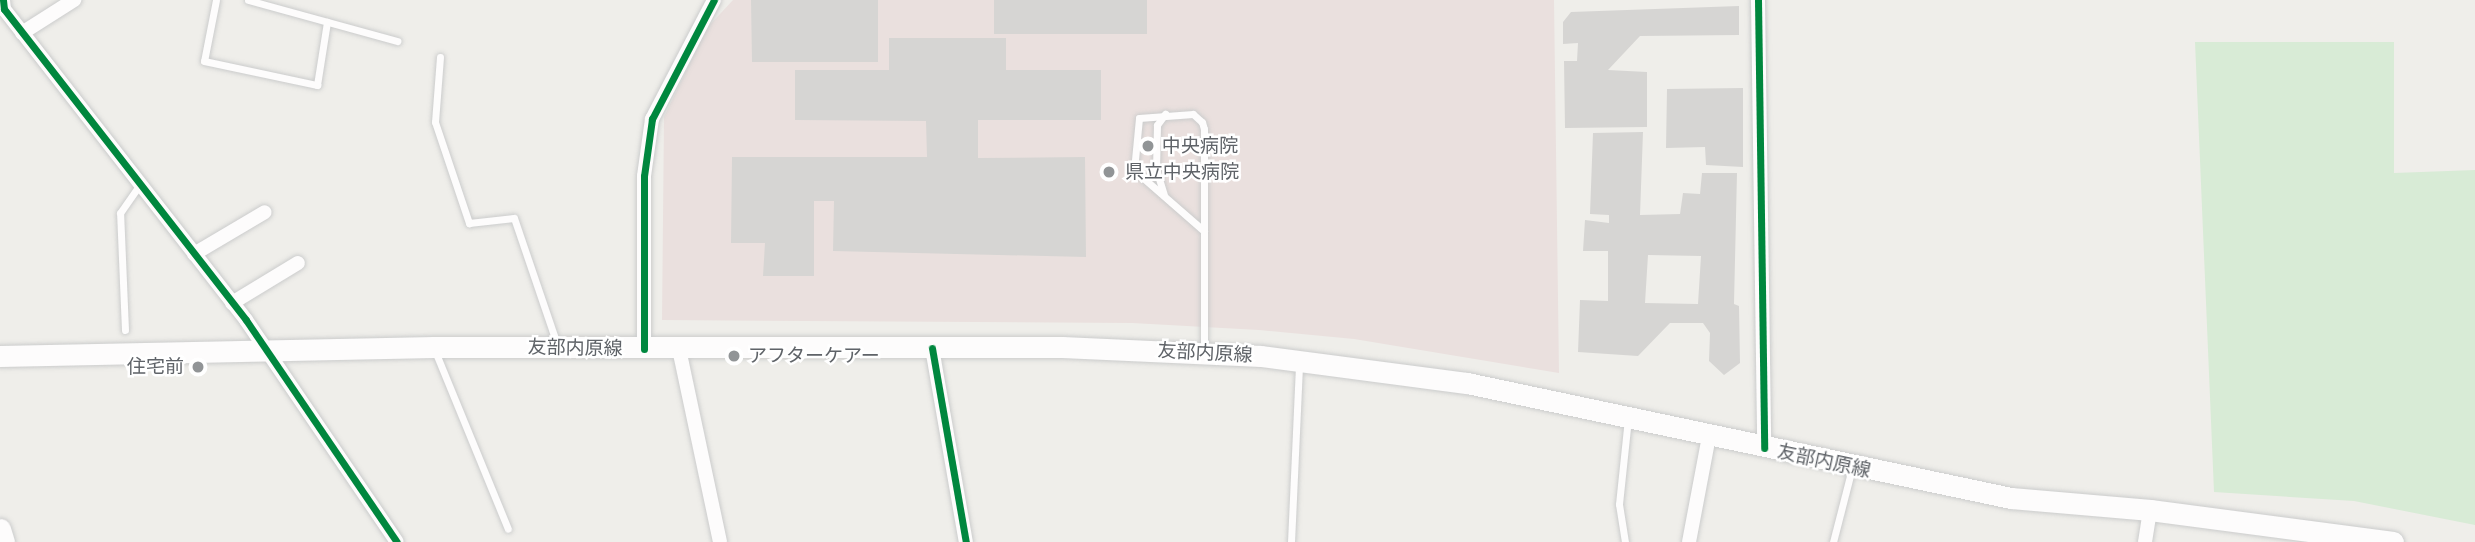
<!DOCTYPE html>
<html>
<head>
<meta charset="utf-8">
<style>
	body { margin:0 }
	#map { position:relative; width:2475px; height:542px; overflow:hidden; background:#efeeea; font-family:"Public Sans","Noto Sans JP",sans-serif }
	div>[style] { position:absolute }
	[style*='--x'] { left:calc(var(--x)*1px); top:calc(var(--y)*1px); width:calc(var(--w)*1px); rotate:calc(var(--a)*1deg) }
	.medical>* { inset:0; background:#eae0de }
	.green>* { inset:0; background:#d8ebd6 }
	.building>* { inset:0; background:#d6d5d3 }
	.roads { filter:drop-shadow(0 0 2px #cbcccc) drop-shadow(0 0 2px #cbcccc) }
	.service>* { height:7px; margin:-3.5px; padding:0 3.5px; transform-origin:3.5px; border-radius:3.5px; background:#fdfcfc }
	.minor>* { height:14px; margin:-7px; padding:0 7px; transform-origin:7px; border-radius:7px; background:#fdfcfc }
	.secondary>* { height:21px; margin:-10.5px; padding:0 10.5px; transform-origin:10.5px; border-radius:10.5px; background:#fdfcfc }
	.cycleway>* { height:7px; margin:-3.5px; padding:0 3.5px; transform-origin:3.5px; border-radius:3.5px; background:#00873e }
	.dots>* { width:19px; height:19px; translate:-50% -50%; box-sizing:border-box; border:4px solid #fff; border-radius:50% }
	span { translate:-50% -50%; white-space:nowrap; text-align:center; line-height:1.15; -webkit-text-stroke:5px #fff; paint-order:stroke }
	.poi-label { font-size:19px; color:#5f6368 }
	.left { translate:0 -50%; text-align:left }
	.right { translate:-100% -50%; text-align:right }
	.street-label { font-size:19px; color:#5f6368 }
</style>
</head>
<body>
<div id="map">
	<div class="medical">
		<i style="clip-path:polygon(733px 0,1554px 0,1559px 373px,1354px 339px,1259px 330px,1132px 323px,662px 320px,664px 117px,707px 28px)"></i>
	</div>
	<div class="green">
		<i style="clip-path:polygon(2195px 42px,2394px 42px,2394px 173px,2475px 170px,2475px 525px,2354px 501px,2214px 492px)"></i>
	</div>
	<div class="building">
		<i style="clip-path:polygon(751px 0,878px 0,878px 62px,752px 62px)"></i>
		<i style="clip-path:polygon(994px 0,1147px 0,1147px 34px,994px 34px)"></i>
		<i style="clip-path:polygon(1739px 6px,1739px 35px,1640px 36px,1608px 70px,1647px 72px,1647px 127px,1565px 128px,1564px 61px,1577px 61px,1578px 43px,1563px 44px,1563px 22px,1571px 12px)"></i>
		<i style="clip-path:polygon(889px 38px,1006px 38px,1006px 70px,1101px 70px,1101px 120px,978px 120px,978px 158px,1085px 157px,1086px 257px,833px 251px,834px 201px,814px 201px,814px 276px,763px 276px,765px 243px,731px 243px,732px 157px,927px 157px,926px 121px,795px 120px,795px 70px,889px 70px)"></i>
		<i style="clip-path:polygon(1743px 88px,1743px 167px,1706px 165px,1705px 147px,1666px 148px,1667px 89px)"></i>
		<i style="clip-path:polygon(evenodd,1643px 132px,1640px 215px,1680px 214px,1683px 193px,1700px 194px,1702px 173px,1737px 173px,1734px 304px,1739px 306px,1740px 363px,1724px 375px,1709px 361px,1710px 333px,1703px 323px,1670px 323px,1638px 356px,1578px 352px,1580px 300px,1608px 301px,1608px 251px,1583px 251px,1585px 220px,1609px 223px,1609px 215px,1590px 214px,1593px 133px,1643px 132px,1648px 255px,1701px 256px,1698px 304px,1645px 303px,1648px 255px)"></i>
	</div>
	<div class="roads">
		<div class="service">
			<i style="--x:216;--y:0;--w:62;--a:101.1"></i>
			<i style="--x:204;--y:61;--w:116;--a:12"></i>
			<i style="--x:317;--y:85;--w:64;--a:-81"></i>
			<i style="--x:248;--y:0;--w:155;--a:15.4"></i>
			<i style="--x:440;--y:57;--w:65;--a:94.4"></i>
			<i style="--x:435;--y:122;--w:107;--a:71.4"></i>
			<i style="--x:469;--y:223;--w:45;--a:-6.3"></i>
			<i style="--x:514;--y:218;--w:133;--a:71.2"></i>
			<i style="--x:1164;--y:195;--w:27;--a:-107"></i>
			<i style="--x:1156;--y:169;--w:44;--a:-88.7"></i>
			<i style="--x:1157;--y:125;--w:14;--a:-54"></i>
			<i style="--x:1204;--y:231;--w:93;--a:-138.9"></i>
			<i style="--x:1134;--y:170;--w:52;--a:-84.5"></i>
			<i style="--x:1139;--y:118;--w:54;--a:-4.2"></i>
			<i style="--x:1193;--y:114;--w:12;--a:42"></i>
			<i style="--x:1202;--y:122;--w:7;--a:74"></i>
			<i style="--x:1204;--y:129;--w:223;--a:90"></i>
			<i style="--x:125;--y:330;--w:117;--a:-92.4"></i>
			<i style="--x:120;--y:213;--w:35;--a:-55"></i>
			<i style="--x:435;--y:351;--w:192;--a:67.7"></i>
			<i style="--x:1291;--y:542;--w:179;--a:-87.4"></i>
			<i style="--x:1625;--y:542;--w:38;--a:-99"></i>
			<i style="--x:1619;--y:504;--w:86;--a:-84"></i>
			<i style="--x:1833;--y:542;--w:76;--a:-75.6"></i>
		</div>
		<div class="minor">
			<i style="--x:3;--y:0;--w:9;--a:84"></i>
			<i style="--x:4;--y:9;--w:394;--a:52.1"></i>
			<i style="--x:246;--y:320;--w:268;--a:55.8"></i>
			<i style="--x:1758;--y:0;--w:448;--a:89.2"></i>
			<i style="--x:22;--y:33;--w:62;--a:-32.4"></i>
			<i style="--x:194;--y:254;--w:82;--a:-30.6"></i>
			<i style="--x:232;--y:303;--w:77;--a:-31.2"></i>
			<i style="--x:932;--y:348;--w:197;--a:80.1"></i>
			<i style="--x:644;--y:349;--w:173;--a:-90"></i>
			<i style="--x:644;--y:176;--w:58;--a:-82"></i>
			<i style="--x:652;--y:119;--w:134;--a:-62.5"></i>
			<i style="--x:679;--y:349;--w:197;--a:78"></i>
			<i style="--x:1689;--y:542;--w:108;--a:-79.3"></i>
			<i style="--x:2145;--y:542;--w:32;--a:-81"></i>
		</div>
		<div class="secondary">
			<i style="--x:0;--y:356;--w:434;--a:-1.2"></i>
			<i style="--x:434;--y:347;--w:628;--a:0"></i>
			<i style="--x:1062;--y:347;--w:199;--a:2.6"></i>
			<i style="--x:1261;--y:356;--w:208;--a:7.5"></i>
			<i style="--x:1467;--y:383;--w:556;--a:11.94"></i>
			<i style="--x:2011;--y:498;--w:140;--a:4.9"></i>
			<i style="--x:2150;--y:510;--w:245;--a:7.5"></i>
			<i style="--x:0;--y:529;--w:14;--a:73"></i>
		</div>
	</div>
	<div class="cycleway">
		<i style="--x:3;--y:0;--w:9;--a:84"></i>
		<i style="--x:4;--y:9;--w:394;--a:52.1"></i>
		<i style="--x:246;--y:320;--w:268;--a:55.8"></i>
		<i style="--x:1758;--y:0;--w:448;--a:89.2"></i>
		<i style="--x:932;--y:348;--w:197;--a:80.1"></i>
		<i style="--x:644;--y:349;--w:173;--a:-90"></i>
		<i style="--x:644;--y:176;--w:58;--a:-82"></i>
		<i style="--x:652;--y:119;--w:134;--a:-62.5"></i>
	</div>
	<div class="dots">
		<i style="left:1148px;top:146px;background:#919496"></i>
		<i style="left:1109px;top:172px;background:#919496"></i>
		<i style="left:734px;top:356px;background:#919496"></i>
		<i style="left:198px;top:367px;background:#919496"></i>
	</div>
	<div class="poi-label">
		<span class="left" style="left:1162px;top:146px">中央病院</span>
		<span class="left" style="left:1125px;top:172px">県立中央病院</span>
		<span class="left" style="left:748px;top:356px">アフターケアー</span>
		<span class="right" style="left:184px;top:367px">住宅前</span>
	</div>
	<div class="street-label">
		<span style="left:575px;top:348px;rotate:1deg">友部内原線</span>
		<span style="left:1205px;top:353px;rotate:3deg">友部内原線</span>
		<span style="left:1824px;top:461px;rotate:12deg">友部内原線</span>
	</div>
</div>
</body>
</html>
